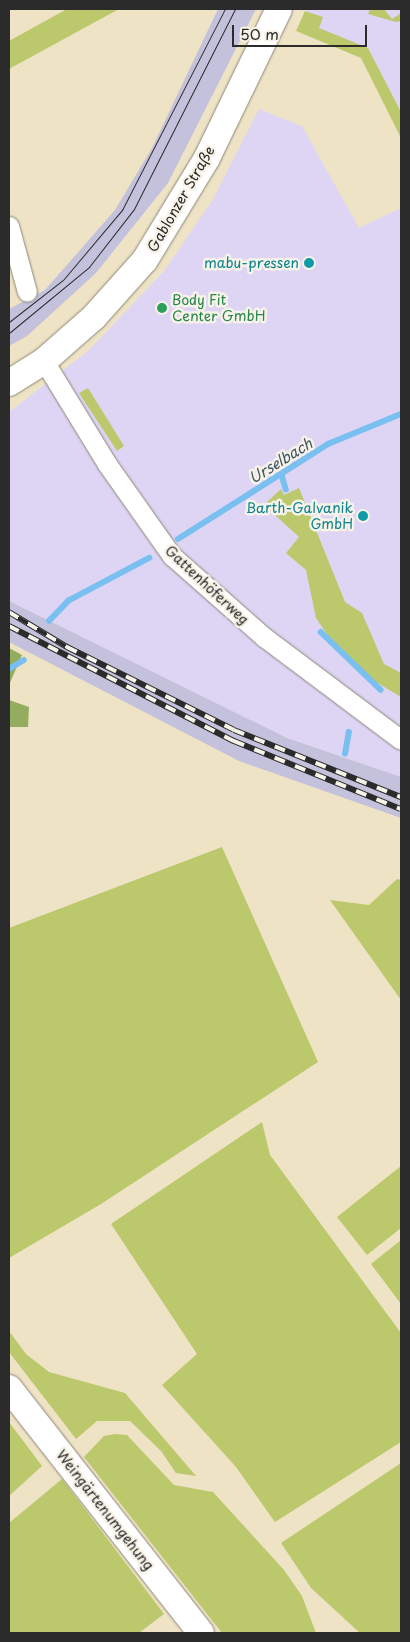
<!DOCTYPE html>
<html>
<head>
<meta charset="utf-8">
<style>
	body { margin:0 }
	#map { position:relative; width:410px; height:1642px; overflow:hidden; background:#efe3c6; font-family:"Playpen Sans",sans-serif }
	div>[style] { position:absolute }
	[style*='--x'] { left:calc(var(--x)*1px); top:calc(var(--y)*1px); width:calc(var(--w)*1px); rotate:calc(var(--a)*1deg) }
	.built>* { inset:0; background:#ded5f5 }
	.industrial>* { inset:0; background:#c3c1db }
	.green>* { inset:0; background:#bbc86b }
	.forest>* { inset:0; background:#94ac5f }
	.stream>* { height:5.5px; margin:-2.75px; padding:0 2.75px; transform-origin:2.75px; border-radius:2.75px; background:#79bff0 }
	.roads { filter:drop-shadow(0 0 1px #8d8778) drop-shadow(0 0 1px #8d8778) }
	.minor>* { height:19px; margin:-9.5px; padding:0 9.5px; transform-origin:9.5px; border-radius:9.5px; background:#fff }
	.secondary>* { height:26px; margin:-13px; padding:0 13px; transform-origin:13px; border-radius:13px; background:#fff }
	.tram>* { height:1px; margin:-0.5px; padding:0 0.5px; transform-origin:0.5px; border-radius:0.5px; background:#2b2b2b }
	.rail>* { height:5.5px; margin-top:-2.75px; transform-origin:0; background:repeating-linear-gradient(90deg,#f7f3e8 0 11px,#2b2b2b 0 22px); box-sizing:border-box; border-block:1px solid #2b2b2b }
	.dots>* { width:14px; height:14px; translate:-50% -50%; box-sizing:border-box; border:2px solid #f7f3e8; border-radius:50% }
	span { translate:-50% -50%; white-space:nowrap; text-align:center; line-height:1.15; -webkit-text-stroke:5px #f7f3e8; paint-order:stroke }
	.street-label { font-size:14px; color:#2b2b2b }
	.culture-label { font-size:14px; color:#0d838f }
	.right { translate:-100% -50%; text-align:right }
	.leisure-label { font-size:14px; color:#27864d }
	.left { translate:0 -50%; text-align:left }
	.water-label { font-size:15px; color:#425766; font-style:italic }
	.frame { position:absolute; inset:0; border:10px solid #2b2b2b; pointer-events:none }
	.scale { position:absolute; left:232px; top:25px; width:135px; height:22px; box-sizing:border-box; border:2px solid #2b2b2b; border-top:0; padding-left:6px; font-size:15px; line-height:18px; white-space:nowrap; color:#2b2b2b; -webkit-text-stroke:4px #f7f3e8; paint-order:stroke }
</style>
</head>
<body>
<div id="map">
	<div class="built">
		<i style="clip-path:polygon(307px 9px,401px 9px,401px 112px,368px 48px,302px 22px)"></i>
		<i style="clip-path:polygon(259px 109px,302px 126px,359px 228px,401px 208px,401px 777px,287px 738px,9px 601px,9px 412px,89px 350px,164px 271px,212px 201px)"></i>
	</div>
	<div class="industrial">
		<i style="clip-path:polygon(218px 9px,256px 9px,168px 183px,96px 273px,27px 336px,9px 346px,9px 309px,45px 290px,115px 210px,152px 148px)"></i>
		<i style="clip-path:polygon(9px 601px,287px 738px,401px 777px,401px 818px,239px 761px,9px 642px)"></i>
	</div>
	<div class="green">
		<i style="clip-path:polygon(67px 9px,119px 9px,9px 69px,9px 41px)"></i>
		<i style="clip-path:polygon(370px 9px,384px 9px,392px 19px,401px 13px,401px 21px,396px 22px,368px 14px)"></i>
		<i style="clip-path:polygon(305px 11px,323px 17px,319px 28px,368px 48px,401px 112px,401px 138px,361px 58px,296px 31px)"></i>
		<i style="clip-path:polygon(88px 388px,124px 446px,117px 451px,79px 393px)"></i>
		<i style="clip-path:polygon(299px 488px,345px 602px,362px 613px,384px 664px,401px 673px,401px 697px,376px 682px,328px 636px,316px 618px,306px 570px,286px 553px,299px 537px,264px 505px,281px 489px,284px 495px)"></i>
		<i style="clip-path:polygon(222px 847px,318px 1062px,101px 1204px,9px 1258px,9px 928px)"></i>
		<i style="clip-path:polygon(397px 879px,401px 880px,401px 1000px,330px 900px,369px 905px)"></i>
		<i style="clip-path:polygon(262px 1122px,270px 1155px,401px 1333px,401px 1442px,275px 1522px,236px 1467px,162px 1385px,197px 1354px,111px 1224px)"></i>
		<i style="clip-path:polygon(401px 1166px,401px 1228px,367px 1255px,337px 1217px)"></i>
		<i style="clip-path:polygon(401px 1240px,401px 1304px,371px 1264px)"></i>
		<i style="clip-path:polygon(9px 1331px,26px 1354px,49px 1372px,125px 1393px,196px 1476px,176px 1473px,161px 1451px,130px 1421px,97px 1421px,76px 1439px,9px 1352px)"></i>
		<i style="clip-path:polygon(9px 1422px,42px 1466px,9px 1496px)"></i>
		<i style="clip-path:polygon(115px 1434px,127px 1435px,174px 1485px,213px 1492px,284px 1570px,302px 1596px,316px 1633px,222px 1633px,84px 1457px,104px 1436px)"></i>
		<i style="clip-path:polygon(401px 1463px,401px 1633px,360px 1633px,311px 1588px,281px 1543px)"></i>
		<i style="clip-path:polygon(62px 1479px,164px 1614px,139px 1633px,9px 1633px,9px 1523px)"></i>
	</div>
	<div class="forest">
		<i style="clip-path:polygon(9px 648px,22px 655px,9px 685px)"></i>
		<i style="clip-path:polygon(9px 700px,29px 707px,28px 727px,9px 727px)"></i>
	</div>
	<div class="stream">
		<i style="--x:282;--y:475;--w:15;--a:74"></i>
		<i style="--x:178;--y:539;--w:178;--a:-32.3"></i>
		<i style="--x:328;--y:444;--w:79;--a:-22.3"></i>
		<i style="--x:49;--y:621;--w:28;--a:-46"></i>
		<i style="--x:68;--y:601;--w:92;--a:-28"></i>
		<i style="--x:321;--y:632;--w:83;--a:44"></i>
		<i style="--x:9;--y:669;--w:17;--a:-31"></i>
		<i style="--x:345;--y:754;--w:22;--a:-80"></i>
	</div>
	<div class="roads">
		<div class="minor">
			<i style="--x:9;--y:226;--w:68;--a:74.7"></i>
			<i style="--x:44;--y:361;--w:121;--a:58.5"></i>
			<i style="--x:107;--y:464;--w:113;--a:54.8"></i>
			<i style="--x:172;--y:556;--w:123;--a:41.4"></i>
			<i style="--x:264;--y:637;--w:171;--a:36.9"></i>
		</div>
		<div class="secondary">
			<i style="--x:9;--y:383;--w:41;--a:-32.2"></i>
			<i style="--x:44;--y:361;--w:67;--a:-41.3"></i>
			<i style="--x:94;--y:317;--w:76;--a:-48.2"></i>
			<i style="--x:145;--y:260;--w:119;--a:-58.7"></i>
			<i style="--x:207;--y:158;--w:165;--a:-64.2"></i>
			<i style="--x:9;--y:1388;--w:311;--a:51.9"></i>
		</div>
	</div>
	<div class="tram">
		<i style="--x:9;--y:322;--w:68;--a:-37.9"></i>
		<i style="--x:63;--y:280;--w:92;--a:-49.9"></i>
		<i style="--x:122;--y:210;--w:226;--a:-62.9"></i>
		<i style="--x:9;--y:333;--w:104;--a:-39.5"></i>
		<i style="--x:89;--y:267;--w:73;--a:-52.2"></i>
		<i style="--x:134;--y:209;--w:224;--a:-63.2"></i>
	</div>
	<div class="rail">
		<i style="--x:9;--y:612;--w:68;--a:31.1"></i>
		<i style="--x:67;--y:647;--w:186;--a:26.4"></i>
		<i style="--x:234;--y:730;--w:180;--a:21.9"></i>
		<i style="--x:9;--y:626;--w:253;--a:27.1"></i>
		<i style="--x:234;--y:741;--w:180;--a:22.2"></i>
	</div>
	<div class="dots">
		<i style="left:309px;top:263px;background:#0f9aa8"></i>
		<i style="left:162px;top:308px;background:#2e9e5b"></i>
		<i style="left:363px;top:516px;background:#0f9aa8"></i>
	</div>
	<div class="street-label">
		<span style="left:181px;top:199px;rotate:-60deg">Gablonzer Straße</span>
		<span style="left:207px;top:585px;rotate:43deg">Gattenhöferweg</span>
		<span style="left:105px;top:1510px;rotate:52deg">Weingärtenumgehung</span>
	</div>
	<div class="culture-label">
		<span class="right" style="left:299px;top:263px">mabu-pressen</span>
		<span class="right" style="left:353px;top:516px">Barth-Galvanik<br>GmbH</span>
	</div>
	<div class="leisure-label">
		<span class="left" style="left:172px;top:308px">Body Fit<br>Center GmbH</span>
	</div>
	<div class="water-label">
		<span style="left:280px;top:460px;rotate:-32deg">Urselbach</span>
	</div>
	<div class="frame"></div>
	<div class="scale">50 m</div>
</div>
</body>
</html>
